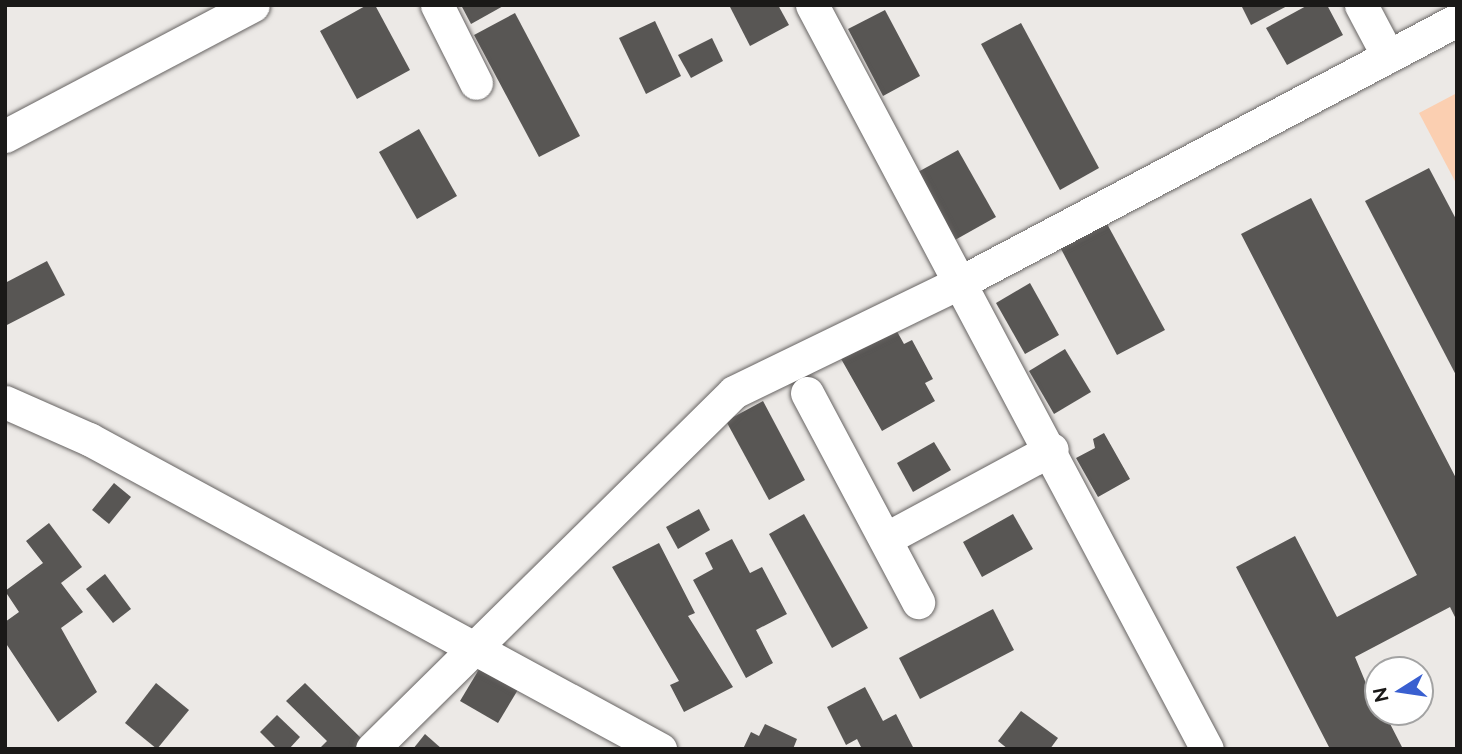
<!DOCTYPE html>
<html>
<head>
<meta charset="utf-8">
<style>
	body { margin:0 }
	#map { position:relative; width:1462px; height:754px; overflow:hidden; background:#ece9e6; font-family:Raleway,sans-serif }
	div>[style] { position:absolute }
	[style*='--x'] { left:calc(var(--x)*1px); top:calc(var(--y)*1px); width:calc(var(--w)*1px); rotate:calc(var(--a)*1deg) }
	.green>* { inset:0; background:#fbcfb1 }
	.building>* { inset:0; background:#585654 }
	.roads { filter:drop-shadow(0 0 2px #676463) drop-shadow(0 0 2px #676463) }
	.street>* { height:33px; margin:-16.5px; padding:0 16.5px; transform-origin:16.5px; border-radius:16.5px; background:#fff }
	span { translate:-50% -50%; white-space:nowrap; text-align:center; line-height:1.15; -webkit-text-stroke:7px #fff; paint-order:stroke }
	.frame { position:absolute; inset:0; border:7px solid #1a1918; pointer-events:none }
	.north { position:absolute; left:1364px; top:656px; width:70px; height:70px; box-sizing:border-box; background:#fff; border:2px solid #a3a3a3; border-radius:50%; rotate:258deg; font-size:19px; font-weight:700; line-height:28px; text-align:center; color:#1a1918 }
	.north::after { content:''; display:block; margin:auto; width:24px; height:32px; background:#395fd0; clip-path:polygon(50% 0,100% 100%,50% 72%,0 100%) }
</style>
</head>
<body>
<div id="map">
	<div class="green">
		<i style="clip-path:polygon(1457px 93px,1457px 185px,1419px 113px)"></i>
	</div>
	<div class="building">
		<i style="clip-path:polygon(367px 5px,375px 5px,410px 70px,357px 99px,320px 31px)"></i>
		<i style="clip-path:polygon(461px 5px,505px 5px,471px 24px)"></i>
		<i style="clip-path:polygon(729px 5px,778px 5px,789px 25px,750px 46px)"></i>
		<i style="clip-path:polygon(1241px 5px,1289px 5px,1251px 25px)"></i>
		<i style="clip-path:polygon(1308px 5px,1327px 5px,1343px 35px,1287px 65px,1266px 28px)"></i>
		<i style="clip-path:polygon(885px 10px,920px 76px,883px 96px,848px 29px)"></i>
		<i style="clip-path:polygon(515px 13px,580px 136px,539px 157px,474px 35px)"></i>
		<i style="clip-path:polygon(655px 21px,681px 76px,646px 94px,619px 38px)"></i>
		<i style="clip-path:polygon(1021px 23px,1099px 168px,1060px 190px,981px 44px)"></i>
		<i style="clip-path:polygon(712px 38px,723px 61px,691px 78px,678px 55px)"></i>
		<i style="clip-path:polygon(419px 129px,457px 196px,417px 219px,379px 152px)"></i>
		<i style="clip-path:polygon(958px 150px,996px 217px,955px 240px,918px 172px)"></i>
		<i style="clip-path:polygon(1429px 168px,1457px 221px,1457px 377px,1365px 201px)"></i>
		<i style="clip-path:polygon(1311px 198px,1457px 480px,1457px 621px,1450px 607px,1355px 657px,1378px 712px,1384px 712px,1403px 749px,1330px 749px,1236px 567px,1295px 536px,1337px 617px,1417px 575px,1241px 234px)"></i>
		<i style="clip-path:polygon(1106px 222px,1165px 330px,1117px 355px,1060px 247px)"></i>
		<i style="clip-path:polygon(47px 261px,65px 295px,5px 326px,5px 283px)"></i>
		<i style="clip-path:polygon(1030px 283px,1059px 335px,1025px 354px,996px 303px)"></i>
		<i style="clip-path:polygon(894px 326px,904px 344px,912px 340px,933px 379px,925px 383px,935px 401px,882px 431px,840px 357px)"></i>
		<i style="clip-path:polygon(1065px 349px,1091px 392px,1054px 414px,1029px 371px)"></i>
		<i style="clip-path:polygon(763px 401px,805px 480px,769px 500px,726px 421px)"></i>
		<i style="clip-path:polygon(1104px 433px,1130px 479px,1098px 497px,1076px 458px,1095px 448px,1093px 439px)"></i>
		<i style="clip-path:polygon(934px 442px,951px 470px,913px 492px,897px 463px)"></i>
		<i style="clip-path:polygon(114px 483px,131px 497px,109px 524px,92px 510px)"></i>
		<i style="clip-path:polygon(699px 509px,710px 530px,678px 549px,666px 527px)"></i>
		<i style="clip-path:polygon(804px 514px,868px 628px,832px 648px,769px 534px)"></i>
		<i style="clip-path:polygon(1013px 514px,1033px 549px,982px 577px,963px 542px)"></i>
		<i style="clip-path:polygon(49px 523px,82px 567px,61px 583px,83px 612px,61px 628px,97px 692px,58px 722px,5px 642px,5px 622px,19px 612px,5px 591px,43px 563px,26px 541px)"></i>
		<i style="clip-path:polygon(732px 539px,750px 573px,762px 567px,787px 614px,756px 630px,773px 663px,746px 678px,693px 580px,713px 569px,705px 553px)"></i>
		<i style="clip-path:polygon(659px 543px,695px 613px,688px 616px,733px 687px,684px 712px,670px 685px,679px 681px,612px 567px)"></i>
		<i style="clip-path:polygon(105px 574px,131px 609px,113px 623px,86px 589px)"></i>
		<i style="clip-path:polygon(993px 609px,1014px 650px,920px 699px,899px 658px)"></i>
		<i style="clip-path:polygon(481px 666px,519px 688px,498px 723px,460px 701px)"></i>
		<i style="clip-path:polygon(156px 683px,189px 710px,157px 749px,125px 723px)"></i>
		<i style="clip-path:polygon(305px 683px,365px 742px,358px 749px,319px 749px,327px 741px,286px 701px)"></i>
		<i style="clip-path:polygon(865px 687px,883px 721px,896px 714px,914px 749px,862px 749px,857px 739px,846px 745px,827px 707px)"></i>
		<i style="clip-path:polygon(1021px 711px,1058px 738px,1050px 749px,1008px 749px,998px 741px)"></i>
		<i style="clip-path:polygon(277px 715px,300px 737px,289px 749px,277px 749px,260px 732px)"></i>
		<i style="clip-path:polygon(765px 724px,797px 739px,793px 749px,743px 749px,751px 732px,759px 736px)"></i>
		<i style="clip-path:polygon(425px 734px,442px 749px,413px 749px)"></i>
	</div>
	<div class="roads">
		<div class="street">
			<i style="--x:437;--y:5;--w:87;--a:63.4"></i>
			<i style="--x:812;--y:5;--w:842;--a:62.04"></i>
			<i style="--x:1361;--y:5;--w:58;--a:62.1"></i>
			<i style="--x:5;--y:136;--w:280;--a:-27.8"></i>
			<i style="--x:807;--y:393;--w:237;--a:62"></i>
			<i style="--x:5;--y:402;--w:92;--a:23.8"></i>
			<i style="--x:89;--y:439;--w:650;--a:28.5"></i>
			<i style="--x:887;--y:538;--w:187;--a:-28.3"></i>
			<i style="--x:372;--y:749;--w:508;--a:-44.6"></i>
			<i style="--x:734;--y:392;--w:254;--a:-25.9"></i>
			<i style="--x:963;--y:281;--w:559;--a:-27.85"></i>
		</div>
	</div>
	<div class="frame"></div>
	<div class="north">N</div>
</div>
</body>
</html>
